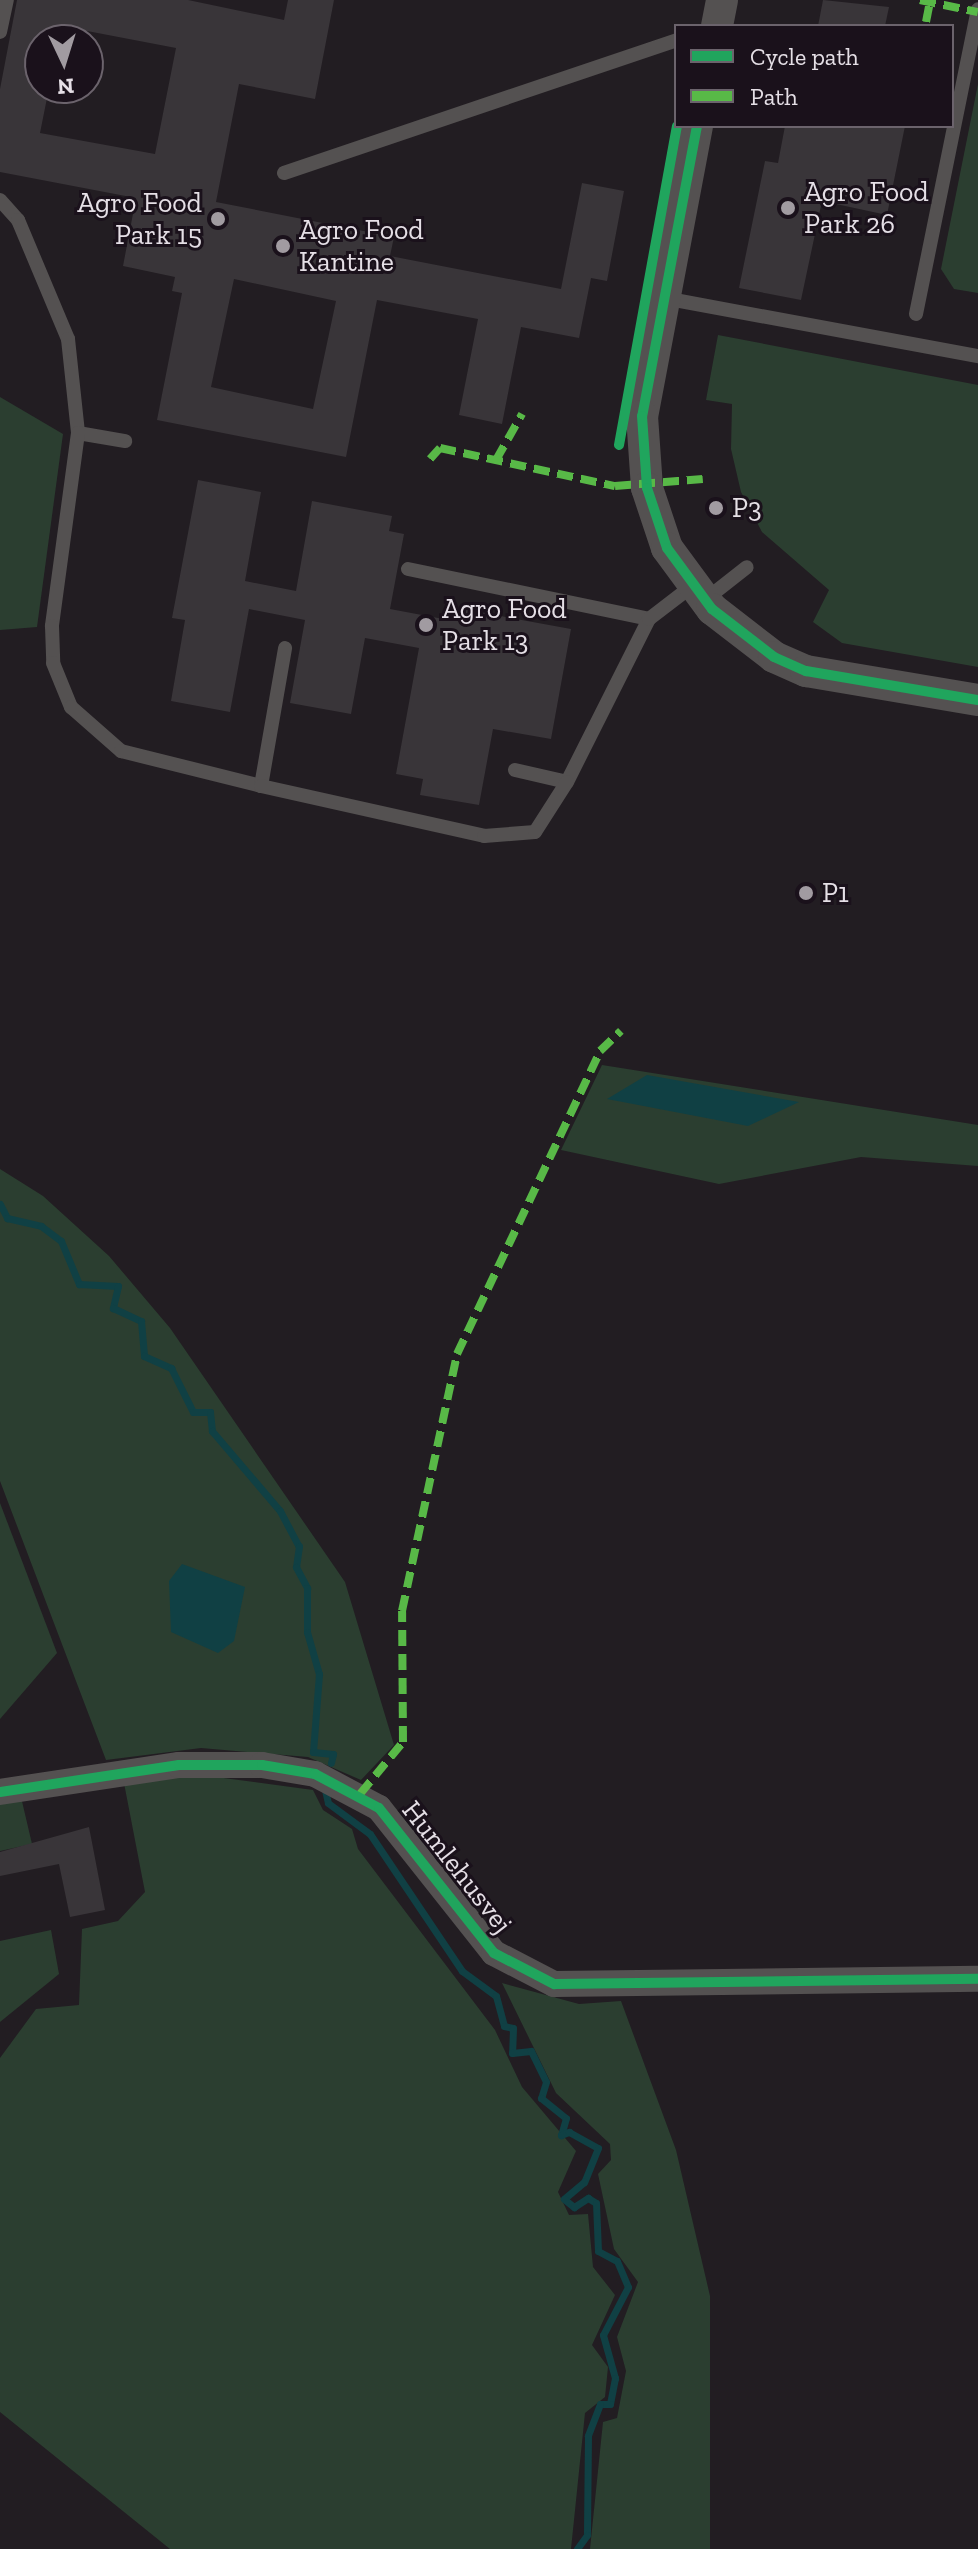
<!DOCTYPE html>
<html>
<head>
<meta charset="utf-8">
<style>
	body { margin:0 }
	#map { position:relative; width:978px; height:2549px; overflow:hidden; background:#221d22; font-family:"Zilla Slab",serif }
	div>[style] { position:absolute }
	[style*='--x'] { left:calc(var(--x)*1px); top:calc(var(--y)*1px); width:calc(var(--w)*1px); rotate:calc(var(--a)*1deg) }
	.green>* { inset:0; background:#2b3e30 }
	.water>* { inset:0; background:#104044 }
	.stream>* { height:7px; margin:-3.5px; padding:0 3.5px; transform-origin:3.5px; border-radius:3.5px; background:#104044 }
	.building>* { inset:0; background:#393539 }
	.service>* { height:14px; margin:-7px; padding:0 7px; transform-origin:7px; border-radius:7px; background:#545151 }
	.minor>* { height:26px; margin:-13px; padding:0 13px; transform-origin:13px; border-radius:13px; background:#545151 }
	.tertiary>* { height:32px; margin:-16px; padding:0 16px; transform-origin:16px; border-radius:16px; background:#545151 }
	.quiet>* { height:8px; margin-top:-4px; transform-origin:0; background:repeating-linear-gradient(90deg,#58b947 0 16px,transparent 0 24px) }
	.cycleway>* { height:10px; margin:-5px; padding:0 5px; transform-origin:5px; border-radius:5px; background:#20a55d }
	.dots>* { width:22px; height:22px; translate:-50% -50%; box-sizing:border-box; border:4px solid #1a111b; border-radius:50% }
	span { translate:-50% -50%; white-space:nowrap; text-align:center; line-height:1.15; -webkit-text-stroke:6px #1a111b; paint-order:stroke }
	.poi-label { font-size:28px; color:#e5dfe6 }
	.left { translate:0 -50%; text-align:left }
	.right { translate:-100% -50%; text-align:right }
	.street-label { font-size:28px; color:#e5dfe6 }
	.legend { position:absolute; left:674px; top:24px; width:280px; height:104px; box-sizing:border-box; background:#1a111b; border:2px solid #6b636c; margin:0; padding:10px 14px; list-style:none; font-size:24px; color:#e5dfe6 }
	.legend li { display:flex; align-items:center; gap:16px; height:40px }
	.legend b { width:40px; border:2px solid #6b636c }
	.north { position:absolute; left:24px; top:24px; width:80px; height:80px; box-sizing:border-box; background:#1a111b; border:2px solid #6b636c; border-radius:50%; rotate:176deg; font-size:22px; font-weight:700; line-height:32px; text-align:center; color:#e5dfe6 }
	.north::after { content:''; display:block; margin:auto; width:28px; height:36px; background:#a19ba1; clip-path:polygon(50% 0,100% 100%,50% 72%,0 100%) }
</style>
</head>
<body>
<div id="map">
	<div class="green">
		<i style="clip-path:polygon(978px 84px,978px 293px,954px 289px,941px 269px)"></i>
		<i style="clip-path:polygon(718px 335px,978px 385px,978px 667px,842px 643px,813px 622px,829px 590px,762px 532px,741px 492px,731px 449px,732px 404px,706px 400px)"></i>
		<i style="clip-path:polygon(0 397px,63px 434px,37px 627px,0 630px)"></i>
		<i style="clip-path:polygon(602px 1065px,978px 1125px,978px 1166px,861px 1157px,719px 1184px,561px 1150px)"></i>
		<i style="clip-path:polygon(0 1169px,43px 1196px,109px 1256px,170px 1328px,345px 1582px,394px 1745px,361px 1780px,308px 1757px,201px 1748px,106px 1760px,0 1481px)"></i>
		<i style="clip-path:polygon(0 1503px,57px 1653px,0 1719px)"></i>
		<i style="clip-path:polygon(201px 1775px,313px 1790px,323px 1810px,352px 1829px,358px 1849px,495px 2030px,522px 2087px,576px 2151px,558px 2192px,569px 2215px,588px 2214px,593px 2267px,615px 2295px,592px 2345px,608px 2367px,605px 2397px,585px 2413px,571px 2549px,170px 2549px,0 2412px,0 2058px,36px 2009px,79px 2005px,82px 1929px,118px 1921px,145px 1892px,124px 1783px)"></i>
		<i style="clip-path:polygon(21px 1797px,32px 1844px,0 1851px,0 1801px)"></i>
		<i style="clip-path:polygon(51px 1930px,59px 1974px,0 2022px,0 1941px)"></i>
		<i style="clip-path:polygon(502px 1983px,579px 2004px,621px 2001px,676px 2150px,710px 2296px,710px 2549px,590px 2549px,603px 2422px,617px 2418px,626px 2371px,617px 2337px,638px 2282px,614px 2249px,598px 2174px,611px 2160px,610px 2144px,556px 2093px)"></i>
	</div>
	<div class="water">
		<i style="clip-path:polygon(647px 1075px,799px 1102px,748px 1126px,607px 1099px)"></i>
		<i style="clip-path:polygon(182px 1564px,245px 1587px,234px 1641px,218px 1653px,171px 1632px,169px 1581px)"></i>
	</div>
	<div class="stream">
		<i style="--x:0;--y:1204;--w:16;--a:63"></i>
		<i style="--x:7;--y:1218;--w:35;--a:13"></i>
		<i style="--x:41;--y:1226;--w:25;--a:37"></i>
		<i style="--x:61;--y:1241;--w:47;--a:67.3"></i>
		<i style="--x:79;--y:1284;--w:39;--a:3"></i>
		<i style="--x:118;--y:1286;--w:23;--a:103"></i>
		<i style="--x:113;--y:1308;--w:31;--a:25"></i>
		<i style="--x:141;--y:1321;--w:35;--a:85"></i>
		<i style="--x:144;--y:1356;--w:30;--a:24"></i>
		<i style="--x:171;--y:1368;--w:49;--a:63.4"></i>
		<i style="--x:193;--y:1412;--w:17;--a:0"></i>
		<i style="--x:210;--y:1412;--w:19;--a:84"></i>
		<i style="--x:212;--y:1431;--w:105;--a:49.6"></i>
		<i style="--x:280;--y:1511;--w:40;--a:62"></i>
		<i style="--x:299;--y:1546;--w:21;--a:98"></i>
		<i style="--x:296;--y:1567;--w:24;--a:62"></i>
		<i style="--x:307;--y:1588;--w:44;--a:90"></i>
		<i style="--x:307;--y:1632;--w:44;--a:74.1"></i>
		<i style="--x:319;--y:1674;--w:78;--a:94.4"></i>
		<i style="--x:313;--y:1752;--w:20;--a:6"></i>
		<i style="--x:333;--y:1754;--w:9;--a:103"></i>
		<i style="--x:325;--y:1790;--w:13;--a:77"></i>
		<i style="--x:328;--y:1803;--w:52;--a:36.4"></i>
		<i style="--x:370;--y:1834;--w:165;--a:56.1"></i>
		<i style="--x:462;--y:1971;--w:42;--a:36.3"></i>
		<i style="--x:496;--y:1996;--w:31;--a:75"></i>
		<i style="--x:504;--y:2026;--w:9;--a:13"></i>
		<i style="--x:513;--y:2028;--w:25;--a:92"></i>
		<i style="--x:512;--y:2053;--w:19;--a:-6"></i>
		<i style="--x:531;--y:2051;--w:34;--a:64"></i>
		<i style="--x:546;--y:2082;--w:17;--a:107"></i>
		<i style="--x:541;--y:2098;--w:32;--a:39"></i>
		<i style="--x:566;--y:2118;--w:18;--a:106"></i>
		<i style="--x:561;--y:2135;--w:9;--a:-21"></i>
		<i style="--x:569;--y:2132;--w:33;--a:29"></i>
		<i style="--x:598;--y:2148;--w:37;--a:112"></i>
		<i style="--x:584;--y:2182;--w:26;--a:140"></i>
		<i style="--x:564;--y:2199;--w:13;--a:39"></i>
		<i style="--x:574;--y:2207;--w:17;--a:-33"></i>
		<i style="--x:588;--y:2198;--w:9;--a:32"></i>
		<i style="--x:596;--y:2203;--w:48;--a:87.6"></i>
		<i style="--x:598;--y:2251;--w:21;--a:28"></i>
		<i style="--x:617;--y:2261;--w:28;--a:67"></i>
		<i style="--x:628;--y:2287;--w:54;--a:117.5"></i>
		<i style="--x:603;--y:2335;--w:45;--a:74.4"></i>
		<i style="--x:615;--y:2378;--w:26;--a:101"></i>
		<i style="--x:610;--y:2404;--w:10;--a:180"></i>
		<i style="--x:600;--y:2404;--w:34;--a:111"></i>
		<i style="--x:588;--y:2436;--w:99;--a:90.6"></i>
		<i style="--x:587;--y:2535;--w:17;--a:126"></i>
	</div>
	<div class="building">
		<i style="clip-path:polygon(evenodd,17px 0,188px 0,284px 20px,288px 0,334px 0,315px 99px,239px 84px,216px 202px,394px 237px,390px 256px,561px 289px,582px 183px,624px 191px,607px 281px,591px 278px,579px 338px,521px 327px,502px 424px,459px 415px,478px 319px,377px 300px,346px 457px,157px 420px,182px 293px,172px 291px,175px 277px,123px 266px,136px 198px,0 172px,0 89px,17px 0,61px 26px,176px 48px,155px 154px,40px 133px,49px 88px,40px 88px,40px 40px,58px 40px,61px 26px,17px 0,234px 279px,336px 301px,313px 409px,211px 387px,234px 279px)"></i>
		<i style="clip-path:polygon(823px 0,889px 7px,885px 26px,818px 26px)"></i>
		<i style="clip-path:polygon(785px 126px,905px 126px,887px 215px,822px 201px,801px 300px,739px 288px,765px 161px,778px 163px)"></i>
		<i style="clip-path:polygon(198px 480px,261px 492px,245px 581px,296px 591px,312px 501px,392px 516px,389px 531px,404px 534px,390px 609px,454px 621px,457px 608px,571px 629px,551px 739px,493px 729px,479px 805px,420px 795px,423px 779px,396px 774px,419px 648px,365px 638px,351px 714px,290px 703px,305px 620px,249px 609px,230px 712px,171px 701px,185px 620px,172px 618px)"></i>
		<i style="clip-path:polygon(89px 1827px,105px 1910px,70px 1917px,59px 1864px,0 1876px,0 1852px)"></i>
	</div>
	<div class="service">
		<i style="--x:0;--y:32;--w:33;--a:-78"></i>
		<i style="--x:284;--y:173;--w:414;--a:-18.7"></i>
		<i style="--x:0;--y:200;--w:27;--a:48"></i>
		<i style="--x:18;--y:220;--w:129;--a:67.2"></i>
		<i style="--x:68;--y:339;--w:95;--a:83.9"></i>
		<i style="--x:78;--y:433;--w:48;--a:9.7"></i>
		<i style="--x:664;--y:298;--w:319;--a:10.5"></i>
		<i style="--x:916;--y:314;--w:311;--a:-78.5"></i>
		<i style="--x:78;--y:433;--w:195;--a:97.7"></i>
		<i style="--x:52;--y:626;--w:37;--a:88"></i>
		<i style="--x:53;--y:663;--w:48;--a:67.8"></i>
		<i style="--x:71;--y:707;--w:67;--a:41.3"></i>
		<i style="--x:121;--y:751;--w:144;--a:14"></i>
		<i style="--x:261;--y:786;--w:140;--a:-80.1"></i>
		<i style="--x:408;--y:569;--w:246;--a:11.7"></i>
		<i style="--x:705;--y:600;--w:53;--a:-38.2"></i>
		<i style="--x:515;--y:770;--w:53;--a:13"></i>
		<i style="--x:567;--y:782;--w:182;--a:-63.3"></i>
		<i style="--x:649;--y:619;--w:54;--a:-37.5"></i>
		<i style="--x:261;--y:786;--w:229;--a:12.6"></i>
		<i style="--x:484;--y:836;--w:51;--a:-4.5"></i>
		<i style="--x:535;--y:832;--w:59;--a:-57.4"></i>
	</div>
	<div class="minor">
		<i style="--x:0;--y:1792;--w:181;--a:-8.6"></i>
		<i style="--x:179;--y:1765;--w:83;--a:0"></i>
		<i style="--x:262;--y:1765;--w:54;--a:9.6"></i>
		<i style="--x:315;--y:1774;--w:72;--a:28"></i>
		<i style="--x:379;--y:1808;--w:185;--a:51.6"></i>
		<i style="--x:494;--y:1953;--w:68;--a:27.3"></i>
		<i style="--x:554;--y:1984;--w:424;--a:-0.7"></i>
	</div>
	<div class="tertiary">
		<i style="--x:717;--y:26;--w:26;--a:-79"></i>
		<i style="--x:697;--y:126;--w:295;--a:100.7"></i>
		<i style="--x:642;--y:416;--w:72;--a:86"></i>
		<i style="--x:647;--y:488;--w:63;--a:71.6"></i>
		<i style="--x:667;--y:548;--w:76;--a:53.6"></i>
		<i style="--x:712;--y:609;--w:78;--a:37.7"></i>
		<i style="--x:774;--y:657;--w:35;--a:24"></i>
		<i style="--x:806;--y:671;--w:174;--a:9.6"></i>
	</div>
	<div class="quiet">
		<i style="--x:920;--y:0;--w:59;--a:11.7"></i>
		<i style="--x:926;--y:22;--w:20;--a:-79"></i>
		<i style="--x:430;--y:459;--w:15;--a:-48"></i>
		<i style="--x:440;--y:448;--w:179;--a:12.3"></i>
		<i style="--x:615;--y:486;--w:88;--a:-4.5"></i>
		<i style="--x:496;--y:460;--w:53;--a:-60.5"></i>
		<i style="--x:360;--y:1794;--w:67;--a:-50.4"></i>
		<i style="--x:403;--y:1742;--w:131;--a:-90.4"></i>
		<i style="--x:402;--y:1611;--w:263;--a:-77.9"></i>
		<i style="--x:457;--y:1354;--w:335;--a:-64.7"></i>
		<i style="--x:600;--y:1051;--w:29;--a:-44"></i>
	</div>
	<div class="cycleway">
		<i style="--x:697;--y:126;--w:295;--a:100.7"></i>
		<i style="--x:642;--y:416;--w:72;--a:86"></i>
		<i style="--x:647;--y:488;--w:63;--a:71.6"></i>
		<i style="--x:667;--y:548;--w:76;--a:53.6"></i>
		<i style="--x:712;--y:609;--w:78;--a:37.7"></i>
		<i style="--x:774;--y:657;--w:35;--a:24"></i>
		<i style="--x:806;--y:671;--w:174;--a:9.6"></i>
		<i style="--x:619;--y:445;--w:324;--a:-79.7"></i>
		<i style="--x:0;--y:1792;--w:181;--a:-8.6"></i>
		<i style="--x:179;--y:1765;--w:83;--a:0"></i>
		<i style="--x:262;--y:1765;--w:54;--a:9.6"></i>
		<i style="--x:315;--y:1774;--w:72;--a:28"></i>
		<i style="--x:379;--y:1808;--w:185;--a:51.6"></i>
		<i style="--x:494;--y:1953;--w:68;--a:27.3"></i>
		<i style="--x:554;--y:1984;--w:424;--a:-0.7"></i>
	</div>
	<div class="dots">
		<i style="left:788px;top:208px;background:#a19ba1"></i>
		<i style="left:218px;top:219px;background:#a19ba1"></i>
		<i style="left:283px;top:246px;background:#a19ba1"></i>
		<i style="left:716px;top:508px;background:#a19ba1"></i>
		<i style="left:426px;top:625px;background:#a19ba1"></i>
		<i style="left:806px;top:893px;background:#a19ba1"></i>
	</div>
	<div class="poi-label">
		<span class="left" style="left:804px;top:208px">Agro Food<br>Park 26</span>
		<span class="right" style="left:202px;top:219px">Agro Food<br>Park 15</span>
		<span class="left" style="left:299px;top:246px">Agro Food<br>Kantine</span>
		<span class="left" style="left:732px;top:508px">P3</span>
		<span class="left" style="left:442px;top:625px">Agro Food<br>Park 13</span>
		<span class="left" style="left:822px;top:893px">P1</span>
	</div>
	<div class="street-label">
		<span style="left:457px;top:1867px;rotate:52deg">Humlehusvej</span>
	</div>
	<ul class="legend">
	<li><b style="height:10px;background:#20a55d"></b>Cycle path</li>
	<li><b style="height:10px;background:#58b947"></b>Path</li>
	</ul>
	<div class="north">N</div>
</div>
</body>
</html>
